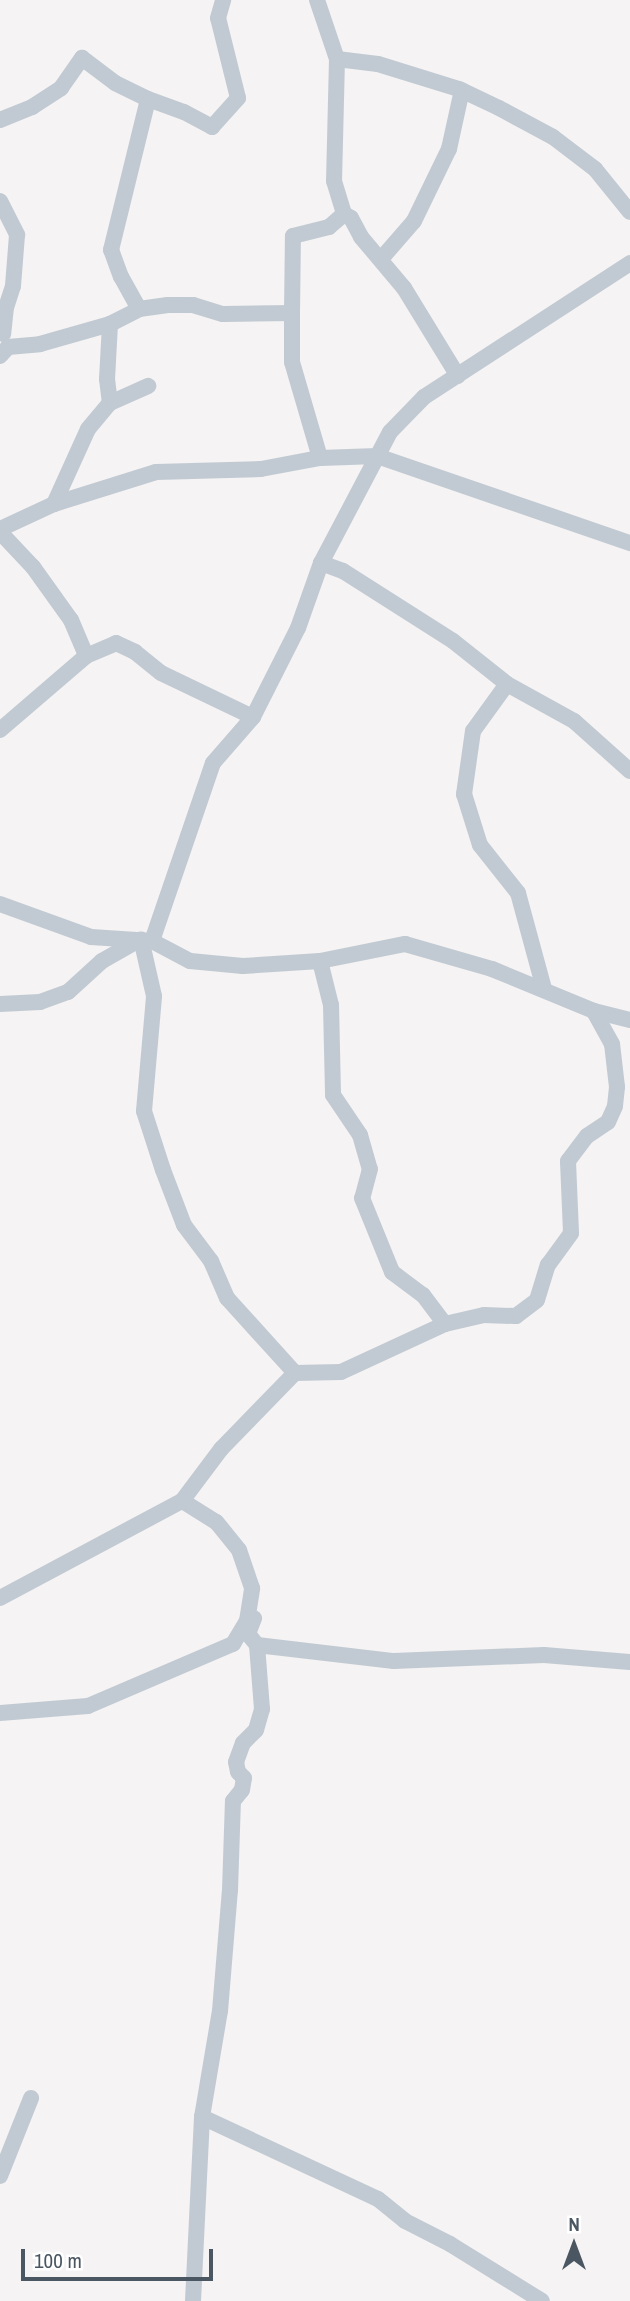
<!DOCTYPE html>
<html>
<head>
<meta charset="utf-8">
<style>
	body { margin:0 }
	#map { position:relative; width:630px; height:2301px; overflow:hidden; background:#f5f3f3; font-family:"Archivo Narrow",sans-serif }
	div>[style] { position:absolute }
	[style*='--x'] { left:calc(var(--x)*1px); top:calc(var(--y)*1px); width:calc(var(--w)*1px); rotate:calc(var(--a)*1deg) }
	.minor>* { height:16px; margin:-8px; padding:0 8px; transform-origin:8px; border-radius:8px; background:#c1cad2 }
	span { translate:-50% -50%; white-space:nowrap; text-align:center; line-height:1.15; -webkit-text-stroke:6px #fff; paint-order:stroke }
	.north { position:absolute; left:539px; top:2210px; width:70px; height:70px; -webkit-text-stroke:5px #fff; paint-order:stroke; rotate:0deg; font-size:19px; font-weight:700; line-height:28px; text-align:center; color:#4a5661 }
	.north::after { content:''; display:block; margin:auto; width:24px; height:32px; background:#4a5661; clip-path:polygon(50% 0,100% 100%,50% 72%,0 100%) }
	.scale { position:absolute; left:21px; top:2249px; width:192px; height:32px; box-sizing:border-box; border:4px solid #4a5661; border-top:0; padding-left:9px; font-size:21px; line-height:24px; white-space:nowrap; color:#4a5661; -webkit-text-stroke:5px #fff; paint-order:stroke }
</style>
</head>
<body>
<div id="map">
	<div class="minor">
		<i style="--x:317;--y:0;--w:62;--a:71.3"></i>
		<i style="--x:337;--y:59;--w:122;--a:91.4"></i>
		<i style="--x:334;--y:181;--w:34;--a:73"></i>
		<i style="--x:344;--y:214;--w:8;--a:30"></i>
		<i style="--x:351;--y:218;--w:21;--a:62"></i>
		<i style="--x:361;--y:237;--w:67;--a:49.9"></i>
		<i style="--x:404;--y:288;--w:103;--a:58.5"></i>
		<i style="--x:337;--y:59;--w:41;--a:7"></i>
		<i style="--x:378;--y:64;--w:85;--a:17.2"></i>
		<i style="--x:459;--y:89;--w:44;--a:25.4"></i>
		<i style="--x:499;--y:108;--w:61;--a:28.2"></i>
		<i style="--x:553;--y:137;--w:53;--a:37.3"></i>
		<i style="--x:595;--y:169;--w:55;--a:50.9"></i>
		<i style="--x:0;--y:120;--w:35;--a:-22"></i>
		<i style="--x:32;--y:107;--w:35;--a:-33"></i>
		<i style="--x:61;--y:88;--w:37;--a:-55"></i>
		<i style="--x:82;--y:58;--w:41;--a:37.1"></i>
		<i style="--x:115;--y:83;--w:37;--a:26"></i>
		<i style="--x:0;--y:201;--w:38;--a:63"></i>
		<i style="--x:17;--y:235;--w:51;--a:94.5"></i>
		<i style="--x:13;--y:286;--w:22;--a:108"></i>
		<i style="--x:6;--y:307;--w:27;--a:96"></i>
		<i style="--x:381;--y:259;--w:50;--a:-49"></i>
		<i style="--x:414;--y:221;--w:80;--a:-64.1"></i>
		<i style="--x:449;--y:149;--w:60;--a:-77.6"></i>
		<i style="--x:139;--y:309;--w:37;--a:-119"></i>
		<i style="--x:121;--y:277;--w:29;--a:-110"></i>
		<i style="--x:111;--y:250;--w:155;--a:-76.2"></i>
		<i style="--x:148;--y:99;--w:38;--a:20"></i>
		<i style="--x:184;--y:112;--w:32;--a:28"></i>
		<i style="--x:212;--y:127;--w:39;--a:-48"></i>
		<i style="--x:238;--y:98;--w:82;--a:-104"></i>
		<i style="--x:218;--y:18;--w:19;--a:-74"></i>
		<i style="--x:292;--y:313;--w:77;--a:-89.3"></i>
		<i style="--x:293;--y:236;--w:37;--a:-14"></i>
		<i style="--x:329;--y:227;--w:20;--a:-41"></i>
		<i style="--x:110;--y:324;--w:55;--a:93.1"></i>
		<i style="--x:107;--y:379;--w:24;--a:83"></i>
		<i style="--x:0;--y:356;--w:12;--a:-48"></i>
		<i style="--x:8;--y:347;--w:32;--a:-5"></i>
		<i style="--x:40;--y:344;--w:73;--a:-15.9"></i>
		<i style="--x:110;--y:324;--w:33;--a:-27"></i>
		<i style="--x:139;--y:309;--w:29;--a:-8"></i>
		<i style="--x:168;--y:305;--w:25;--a:0"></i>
		<i style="--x:193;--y:305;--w:31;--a:17"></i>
		<i style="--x:223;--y:314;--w:69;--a:-0.8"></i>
		<i style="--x:292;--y:313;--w:49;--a:90"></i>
		<i style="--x:292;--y:362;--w:100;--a:73.7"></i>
		<i style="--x:54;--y:504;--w:82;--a:-65.6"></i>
		<i style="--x:88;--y:429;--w:34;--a:-50"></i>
		<i style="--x:110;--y:403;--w:42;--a:-24.1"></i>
		<i style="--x:0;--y:529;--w:60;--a:-24.8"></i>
		<i style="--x:54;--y:504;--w:107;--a:-17.4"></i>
		<i style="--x:156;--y:472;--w:105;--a:-1.6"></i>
		<i style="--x:261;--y:469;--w:60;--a:-10.6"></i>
		<i style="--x:320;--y:458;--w:57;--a:-2"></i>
		<i style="--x:377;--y:456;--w:268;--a:19"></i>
		<i style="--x:0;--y:532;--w:48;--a:46.7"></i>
		<i style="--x:33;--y:567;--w:65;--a:54.4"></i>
		<i style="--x:71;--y:620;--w:39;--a:67"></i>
		<i style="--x:321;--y:563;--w:23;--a:20"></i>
		<i style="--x:343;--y:571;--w:130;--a:32.5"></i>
		<i style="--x:453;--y:641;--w:69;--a:38.5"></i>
		<i style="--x:507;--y:684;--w:77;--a:28.9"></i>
		<i style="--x:574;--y:721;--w:75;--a:41.8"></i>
		<i style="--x:507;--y:684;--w:58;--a:125.9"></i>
		<i style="--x:473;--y:731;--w:64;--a:98.1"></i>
		<i style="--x:464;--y:794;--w:53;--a:72.6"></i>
		<i style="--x:480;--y:845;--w:61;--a:51.6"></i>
		<i style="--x:518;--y:893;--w:99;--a:74.8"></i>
		<i style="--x:0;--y:730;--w:113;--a:-40.7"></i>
		<i style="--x:86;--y:656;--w:33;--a:-23"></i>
		<i style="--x:116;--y:643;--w:21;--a:25"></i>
		<i style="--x:135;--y:652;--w:33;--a:39"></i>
		<i style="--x:161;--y:673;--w:102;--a:25.6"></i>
		<i style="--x:253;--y:717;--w:100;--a:-63.2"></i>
		<i style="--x:298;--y:628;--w:69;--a:-70.5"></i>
		<i style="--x:321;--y:563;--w:148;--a:-62.2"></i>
		<i style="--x:390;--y:432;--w:49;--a:-45.8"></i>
		<i style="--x:424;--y:397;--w:246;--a:-33"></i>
		<i style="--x:0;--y:904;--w:97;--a:19.9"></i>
		<i style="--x:91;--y:937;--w:61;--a:3.8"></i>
		<i style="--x:152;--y:941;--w:43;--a:27.8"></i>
		<i style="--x:190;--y:961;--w:53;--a:5.4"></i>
		<i style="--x:243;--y:966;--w:77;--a:-3.7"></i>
		<i style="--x:320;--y:961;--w:87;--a:-11.3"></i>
		<i style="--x:405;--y:944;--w:91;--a:16"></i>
		<i style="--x:492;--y:969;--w:110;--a:22.4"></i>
		<i style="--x:594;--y:1011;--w:37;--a:14"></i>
		<i style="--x:152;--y:941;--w:188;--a:-71.1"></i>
		<i style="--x:213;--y:763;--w:61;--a:-49"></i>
		<i style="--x:320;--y:961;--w:45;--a:76"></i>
		<i style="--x:331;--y:1005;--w:90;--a:88.7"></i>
		<i style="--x:333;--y:1095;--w:48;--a:56"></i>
		<i style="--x:360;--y:1135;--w:35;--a:74"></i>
		<i style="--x:370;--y:1169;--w:30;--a:105"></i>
		<i style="--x:362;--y:1198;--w:80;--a:67.9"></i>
		<i style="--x:392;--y:1272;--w:39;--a:37"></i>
		<i style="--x:423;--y:1295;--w:36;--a:53"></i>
		<i style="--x:0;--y:1004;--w:40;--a:-2.9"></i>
		<i style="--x:40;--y:1002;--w:30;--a:-20"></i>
		<i style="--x:68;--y:992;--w:46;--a:-42.4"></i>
		<i style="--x:102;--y:961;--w:43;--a:-29.6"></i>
		<i style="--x:295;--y:1373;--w:46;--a:-1.2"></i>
		<i style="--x:341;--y:1372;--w:115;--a:-24.8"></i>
		<i style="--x:445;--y:1324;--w:40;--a:-13"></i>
		<i style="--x:484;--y:1315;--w:32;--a:2"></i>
		<i style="--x:516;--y:1316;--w:26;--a:-37"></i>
		<i style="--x:537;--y:1300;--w:37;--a:-73"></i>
		<i style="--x:548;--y:1265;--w:39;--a:-54"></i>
		<i style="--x:571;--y:1233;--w:72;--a:-92.4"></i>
		<i style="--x:568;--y:1161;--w:31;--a:-53"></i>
		<i style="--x:587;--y:1136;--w:25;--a:-34"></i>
		<i style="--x:608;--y:1122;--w:17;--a:-66"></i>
		<i style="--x:615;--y:1106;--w:19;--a:-84"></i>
		<i style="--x:617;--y:1087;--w:43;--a:-96.6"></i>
		<i style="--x:612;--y:1044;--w:38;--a:-119"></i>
		<i style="--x:0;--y:1598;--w:206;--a:-28.1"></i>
		<i style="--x:257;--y:1645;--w:138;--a:6.7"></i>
		<i style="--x:394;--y:1661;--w:150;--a:-2.3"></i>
		<i style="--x:544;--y:1655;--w:86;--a:4.7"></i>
		<i style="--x:0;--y:1713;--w:88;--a:-4.5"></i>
		<i style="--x:88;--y:1706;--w:158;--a:-23.2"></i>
		<i style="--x:233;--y:1644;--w:27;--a:-59"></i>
		<i style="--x:247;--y:1621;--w:33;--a:-81"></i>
		<i style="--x:252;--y:1588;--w:40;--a:-108.9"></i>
		<i style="--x:239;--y:1550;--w:36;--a:-129"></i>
		<i style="--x:216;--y:1522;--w:40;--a:-148"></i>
		<i style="--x:182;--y:1501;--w:65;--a:-53.1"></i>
		<i style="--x:221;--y:1449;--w:106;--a:-45.8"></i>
		<i style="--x:295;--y:1373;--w:101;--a:-132.2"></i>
		<i style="--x:227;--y:1298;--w:40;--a:-113.4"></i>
		<i style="--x:211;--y:1261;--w:45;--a:-126.9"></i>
		<i style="--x:184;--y:1225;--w:59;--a:-110.9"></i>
		<i style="--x:163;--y:1170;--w:62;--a:-107.9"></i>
		<i style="--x:144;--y:1111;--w:115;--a:-85"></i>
		<i style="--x:154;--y:996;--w:58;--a:-102.8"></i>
		<i style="--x:202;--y:2117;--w:194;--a:25"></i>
		<i style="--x:378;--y:2199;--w:35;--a:39"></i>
		<i style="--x:405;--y:2221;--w:51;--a:27.1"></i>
		<i style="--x:450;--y:2244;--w:108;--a:31.8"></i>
		<i style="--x:0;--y:2176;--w:84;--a:-68.3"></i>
		<i style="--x:193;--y:2301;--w:184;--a:-87.2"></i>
		<i style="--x:202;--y:2117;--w:108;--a:-80.4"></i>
		<i style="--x:220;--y:2011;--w:121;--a:-85.3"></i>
		<i style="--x:230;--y:1890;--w:89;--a:-88.1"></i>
		<i style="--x:233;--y:1801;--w:14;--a:-51"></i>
		<i style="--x:242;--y:1790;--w:12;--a:-81"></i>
		<i style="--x:244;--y:1778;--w:8;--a:-135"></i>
		<i style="--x:238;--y:1772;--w:10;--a:-101"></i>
		<i style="--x:236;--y:1762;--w:20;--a:-70"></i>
		<i style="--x:243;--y:1743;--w:18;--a:-45"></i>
		<i style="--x:256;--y:1730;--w:22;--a:-74"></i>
		<i style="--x:262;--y:1709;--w:64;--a:-94.5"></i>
		<i style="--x:257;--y:1645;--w:14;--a:-129"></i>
		<i style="--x:248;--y:1634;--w:17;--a:-69"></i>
	</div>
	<div class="north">N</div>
	<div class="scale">100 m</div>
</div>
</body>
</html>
